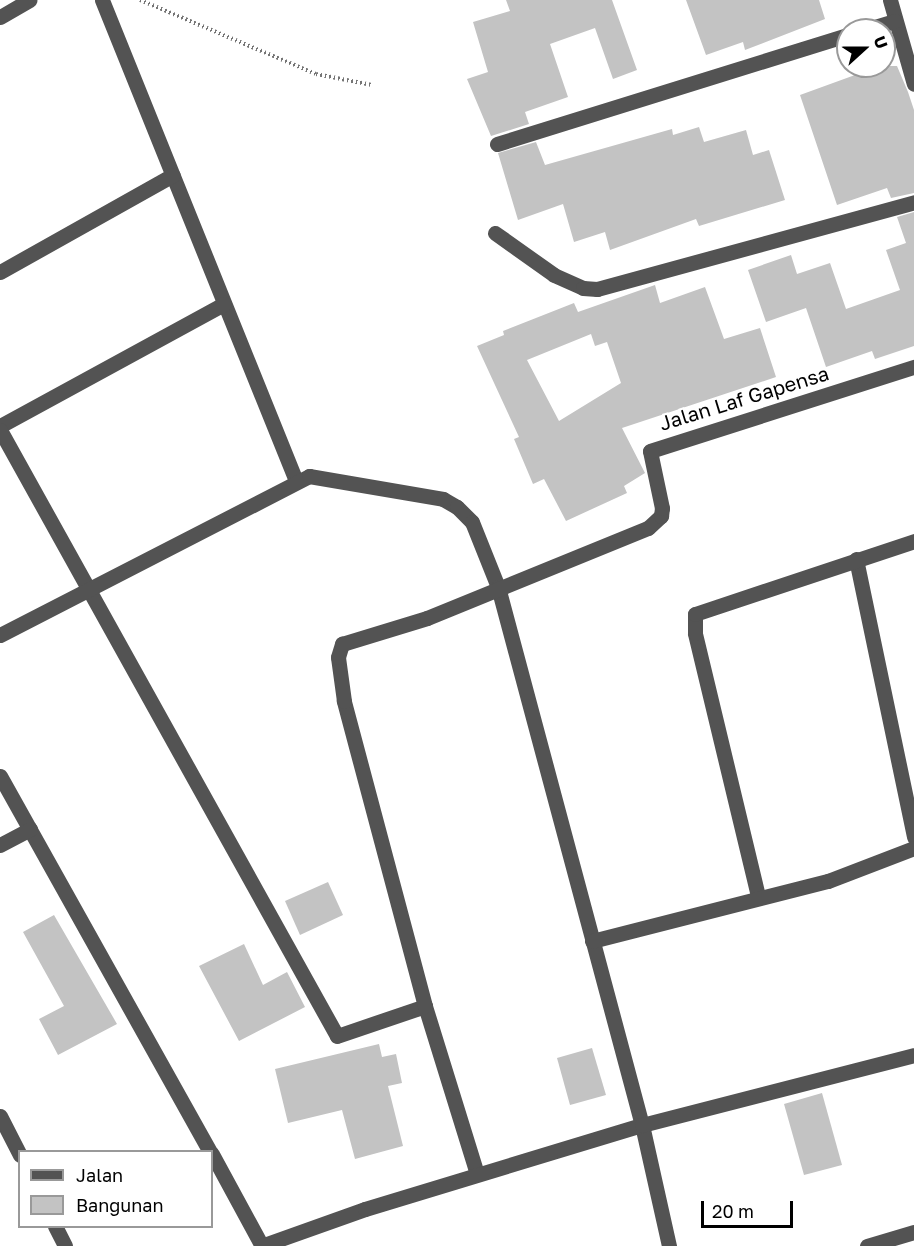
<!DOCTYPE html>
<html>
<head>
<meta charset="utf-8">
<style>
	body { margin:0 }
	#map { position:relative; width:914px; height:1246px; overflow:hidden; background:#fff; font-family:"Golos Text",sans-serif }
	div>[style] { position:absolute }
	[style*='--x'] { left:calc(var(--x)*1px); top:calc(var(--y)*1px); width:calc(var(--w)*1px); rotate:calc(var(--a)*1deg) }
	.building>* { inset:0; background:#c3c3c3 }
	.path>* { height:4px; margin-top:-2px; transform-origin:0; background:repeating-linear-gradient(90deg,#757575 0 1.5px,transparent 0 4.5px) }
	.minor>* { height:15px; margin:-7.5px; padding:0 7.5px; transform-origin:7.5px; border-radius:7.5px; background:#535353 }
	span { translate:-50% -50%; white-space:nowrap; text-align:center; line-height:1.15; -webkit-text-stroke:4.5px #fff; paint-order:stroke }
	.street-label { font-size:20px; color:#000 }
	.legend { position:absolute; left:18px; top:1150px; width:195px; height:78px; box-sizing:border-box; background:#fff; border:2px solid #999; margin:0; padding:8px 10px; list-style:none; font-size:18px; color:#000 }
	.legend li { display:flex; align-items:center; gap:12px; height:30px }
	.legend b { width:30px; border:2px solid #999 }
	.north { position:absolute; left:836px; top:18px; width:60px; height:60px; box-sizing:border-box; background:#fff; border:2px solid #999; border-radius:50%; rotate:69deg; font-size:16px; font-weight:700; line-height:24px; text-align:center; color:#000 }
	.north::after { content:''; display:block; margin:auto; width:21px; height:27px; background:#000; clip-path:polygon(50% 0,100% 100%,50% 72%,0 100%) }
	.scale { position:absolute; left:701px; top:1201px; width:92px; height:27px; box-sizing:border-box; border:3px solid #000; border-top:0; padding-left:8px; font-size:18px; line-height:21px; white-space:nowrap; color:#000; -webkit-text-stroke:4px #fff; paint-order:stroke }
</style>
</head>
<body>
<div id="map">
	<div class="building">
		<i style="clip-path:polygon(506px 0,612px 0,637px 70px,613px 79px,595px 28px,550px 44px,568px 97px,525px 112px,529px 124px,491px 136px,467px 79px,488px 72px,473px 22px,510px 11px)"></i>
		<i style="clip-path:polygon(686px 0,819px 0,825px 19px,745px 50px,743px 42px,706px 55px)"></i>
		<i style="clip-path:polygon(865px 66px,897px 66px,908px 92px,914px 110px,914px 193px,891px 198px,887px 188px,837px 205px,800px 95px,866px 71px)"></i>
		<i style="clip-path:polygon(699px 127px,704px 142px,746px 130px,753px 155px,769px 150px,785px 200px,699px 226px,696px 219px,610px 250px,605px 232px,574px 242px,563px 204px,518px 220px,498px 153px,536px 142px,545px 165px,672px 129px,673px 135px)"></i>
		<i style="clip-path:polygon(914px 212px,914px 346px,875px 359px,872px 351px,826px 367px,806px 308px,766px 322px,748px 270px,791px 255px,797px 274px,830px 263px,846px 309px,900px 290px,886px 250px,906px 243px,897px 217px)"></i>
		<i style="clip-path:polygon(evenodd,655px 285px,660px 303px,705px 287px,724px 339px,760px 328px,776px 377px,622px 428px,645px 473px,624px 486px,627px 493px,566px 521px,544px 479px,533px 484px,514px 439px,519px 437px,477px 346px,504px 335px,503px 331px,574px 303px,578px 312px,655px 285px,591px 334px,595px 346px,607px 342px,621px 383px,559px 421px,527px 360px,591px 334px)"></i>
		<i style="clip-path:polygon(328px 882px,343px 915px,300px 935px,285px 901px)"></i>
		<i style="clip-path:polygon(54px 915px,117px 1024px,58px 1055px,39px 1019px,64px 1006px,23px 932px)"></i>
		<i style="clip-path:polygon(244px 944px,263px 985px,287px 972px,305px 1007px,239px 1041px,199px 966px)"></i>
		<i style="clip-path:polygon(379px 1044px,382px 1057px,396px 1054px,402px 1083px,388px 1086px,403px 1146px,355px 1159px,342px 1110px,288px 1123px,275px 1069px)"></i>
		<i style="clip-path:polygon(592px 1048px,606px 1095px,570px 1105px,557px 1058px)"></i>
		<i style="clip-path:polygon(822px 1093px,842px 1165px,804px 1175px,784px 1104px)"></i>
	</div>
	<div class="path">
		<i style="--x:140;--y:0;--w:191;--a:22.8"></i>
		<i style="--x:316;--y:74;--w:57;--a:11.1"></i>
	</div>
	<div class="minor">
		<i style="--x:102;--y:0;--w:519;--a:68.03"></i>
		<i style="--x:890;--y:0;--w:87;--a:74.1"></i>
		<i style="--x:0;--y:17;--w:34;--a:-30"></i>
		<i style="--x:865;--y:30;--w:31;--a:-17"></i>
		<i style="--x:497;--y:144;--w:368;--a:-17.3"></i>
		<i style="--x:495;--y:233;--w:72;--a:35.4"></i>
		<i style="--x:554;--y:275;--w:32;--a:24"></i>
		<i style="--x:583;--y:288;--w:14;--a:4"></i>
		<i style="--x:597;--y:289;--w:329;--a:-15.3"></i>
		<i style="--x:0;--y:272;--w:198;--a:-29.3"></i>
		<i style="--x:0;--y:426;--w:255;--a:-28.6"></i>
		<i style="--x:0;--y:430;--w:693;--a:60.92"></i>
		<i style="--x:337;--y:1036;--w:93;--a:-18.8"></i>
		<i style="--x:856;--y:559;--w:284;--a:78.2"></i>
		<i style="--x:0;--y:635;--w:348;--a:-27.2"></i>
		<i style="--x:309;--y:476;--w:136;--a:9.7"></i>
		<i style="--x:443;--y:499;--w:16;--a:30"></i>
		<i style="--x:457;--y:507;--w:21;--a:45"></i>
		<i style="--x:472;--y:522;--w:70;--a:68.2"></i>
		<i style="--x:498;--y:587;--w:557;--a:75.02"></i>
		<i style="--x:642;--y:1125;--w:124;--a:77.4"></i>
		<i style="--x:0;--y:776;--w:431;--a:60.8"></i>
		<i style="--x:0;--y:845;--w:34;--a:-28"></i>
		<i style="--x:758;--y:896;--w:270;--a:-103.5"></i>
		<i style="--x:695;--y:633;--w:19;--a:-90"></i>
		<i style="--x:695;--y:614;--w:231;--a:-18.4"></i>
		<i style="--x:592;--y:941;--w:244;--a:-14.3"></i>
		<i style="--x:828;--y:881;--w:92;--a:-21"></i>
		<i style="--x:0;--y:1116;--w:44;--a:62.9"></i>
		<i style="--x:212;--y:1154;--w:105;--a:61.5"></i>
		<i style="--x:477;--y:1174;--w:176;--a:-107.2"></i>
		<i style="--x:425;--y:1006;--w:316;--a:-104.9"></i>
		<i style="--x:344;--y:701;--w:44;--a:-97.8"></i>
		<i style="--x:338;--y:657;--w:14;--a:-73"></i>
		<i style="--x:342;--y:644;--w:89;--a:-17"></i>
		<i style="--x:427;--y:618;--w:239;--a:-22.2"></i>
		<i style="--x:648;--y:528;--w:18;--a:-43"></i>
		<i style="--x:661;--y:516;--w:8;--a:-83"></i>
		<i style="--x:662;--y:508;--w:58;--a:-101.9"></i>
		<i style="--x:650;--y:451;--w:277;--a:-17.7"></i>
		<i style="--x:55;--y:1226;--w:22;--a:63"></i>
		<i style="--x:261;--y:1246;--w:110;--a:-19.6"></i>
		<i style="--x:365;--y:1209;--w:289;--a:-16.9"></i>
		<i style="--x:642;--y:1125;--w:281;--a:-14.4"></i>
		<i style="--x:867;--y:1246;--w:49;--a:-16.6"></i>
	</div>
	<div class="street-label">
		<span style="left:744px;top:398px;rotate:-17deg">Jalan Laf Gapensa</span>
	</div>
	<ul class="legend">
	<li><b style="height:8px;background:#535353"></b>Jalan</li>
	<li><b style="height:16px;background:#c3c3c3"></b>Bangunan</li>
	</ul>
	<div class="north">U</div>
	<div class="scale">20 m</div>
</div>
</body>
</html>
